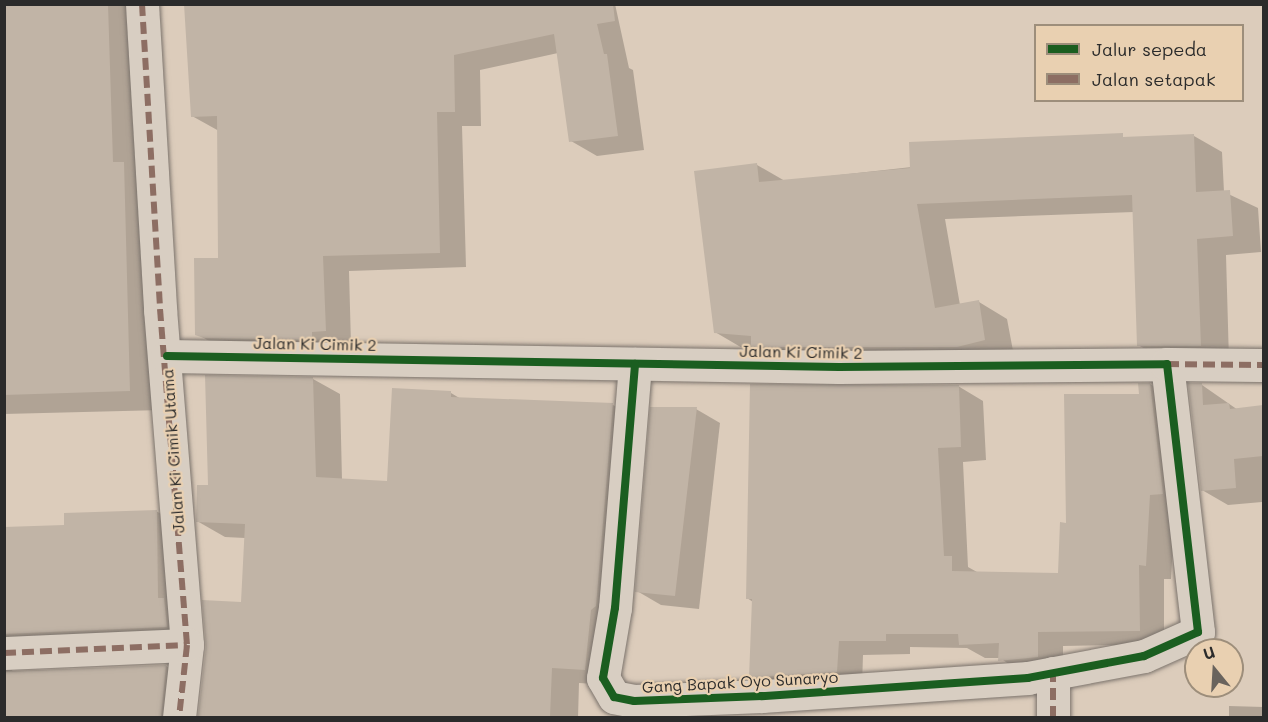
<!DOCTYPE html>
<html>
<head>
<meta charset="utf-8">
<style>
	body { margin:0 }
	#map { position:relative; width:1268px; height:722px; overflow:hidden; background:#dcccbb; font-family:Mali,sans-serif }
	div>[style] { position:absolute }
	[style*='--x'] { left:calc(var(--x)*1px); top:calc(var(--y)*1px); width:calc(var(--w)*1px); rotate:calc(var(--a)*1deg) }
	.shadow>* { inset:0; background:#0003 }
	.building>* { inset:0; background:#c1b4a6 }
	.roads { filter:drop-shadow(0 0 2px #7b736c) drop-shadow(0 0 2px #7b736c) }
	.minor>* { height:33px; margin:-16.5px; padding:0 16.5px; transform-origin:16.5px; border-radius:16.5px; background:#d8cec2 }
	.quiet>* { height:6px; margin-top:-3px; transform-origin:0; background:repeating-linear-gradient(90deg,#8d6e63 0 12px,transparent 0 18px) }
	.cycleway>* { height:8px; margin:-4px; padding:0 4px; transform-origin:4px; border-radius:4px; background:#1b5e20 }
	span { translate:-50% -50%; white-space:nowrap; text-align:center; line-height:1.15; -webkit-text-stroke:4.5px #e9d0b1; paint-order:stroke }
	.street-label { font-size:16px; color:#2b2b2b }
	.frame { position:absolute; inset:0; border:6px solid #2b2b2b; pointer-events:none }
	.legend { position:absolute; left:1034px; top:24px; width:210px; height:78px; box-sizing:border-box; background:#e9d0b1; border:2px solid #9d8e7b; margin:0; padding:8px 10px; list-style:none; font-size:18px; color:#2b2b2b }
	.legend li { display:flex; align-items:center; gap:12px; height:30px }
	.legend b { width:30px; border:2px solid #9d8e7b }
	.north { position:absolute; left:1184px; top:638px; width:60px; height:60px; box-sizing:border-box; background:#e9d0b1; border:2px solid #9d8e7b; border-radius:50%; rotate:342deg; font-size:16px; font-weight:700; line-height:24px; text-align:center; color:#2b2b2b }
	.north::after { content:''; display:block; margin:auto; width:21px; height:27px; background:#69635d; clip-path:polygon(50% 0,100% 100%,50% 72%,0 100%) }
</style>
</head>
<body>
<div id="map">
	<div class="shadow">
		<i style="clip-path:polygon(4px 4px,142px 4px,163px 410px,4px 414px)"></i>
		<i style="clip-path:polygon(185px 4px,615px 4px,629px 68px,633px 70px,644px 150px,597px 156px,571px 141px,558px 53px,480px 70px,481px 126px,462px 126px,466px 267px,349px 271px,351px 345px,223px 349px,197px 334px,220px 259px,219px 131px,192px 116px)"></i>
		<i style="clip-path:polygon(1194px 136px,1222px 152px,1224px 192px,1258px 208px,1261px 252px,1226px 255px,1229px 361px,1167px 361px,1138px 345px,1134px 212px,945px 219px,960px 305px,979px 302px,1007px 319px,1014px 356px,744px 349px,715px 332px,757px 165px,785px 181px)"></i>
		<i style="clip-path:polygon(313px 379px,340px 394px,342px 480px,388px 483px,451px 393px,461px 399px,613px 405px,640px 420px,612px 685px,579px 683px,578px 718px,199px 718px,207px 647px,242px 603px,245px 538px,225px 537px,197px 521px,209px 487px)"></i>
		<i style="clip-path:polygon(1150px 384px,1175px 399px,1175px 508px,1171px 579px,1164px 579px,1164px 644px,1063px 646px,1063px 671px,1025px 675px,1000px 658px,985px 658px,967px 648px,910px 647px,910px 654px,863px 655px,862px 686px,775px 691px,750px 677px,753px 602px,747px 598px,958px 386px,983px 401px,986px 460px,963px 462px,968px 567px,977px 572px,1059px 575px,1067px 524px)"></i>
		<i style="clip-path:polygon(1202px 385px,1238px 410px,1264px 407px,1262px 502px,1228px 505px,1202px 490px)"></i>
		<i style="clip-path:polygon(696px 409px,720px 423px,699px 609px,661px 605px,637px 591px)"></i>
		<i style="clip-path:polygon(156px 511px,184px 527px,194px 642px,15px 659px,12px 671px,166px 666px,193px 682px,190px 718px,4px 718px,4px 530px,66px 526px)"></i>
		<i style="clip-path:polygon(1229px 706px,1264px 707px,1264px 718px,1229px 718px)"></i>
	</div>
	<div class="building">
		<i style="clip-path:polygon(4px 4px,108px 4px,113px 162px,124px 162px,130px 391px,4px 395px)"></i>
		<i style="clip-path:polygon(184px 4px,613px 4px,615px 21px,597px 24px,604px 54px,607px 54px,618px 136px,569px 142px,554px 34px,454px 55px,455px 112px,437px 112px,440px 253px,323px 256px,326px 331px,312px 332px,312px 340px,204px 338px,195px 335px,194px 258px,218px 258px,217px 116px,191px 117px)"></i>
		<i style="clip-path:polygon(1123px 133px,1123px 137px,1194px 134px,1196px 192px,1230px 190px,1233px 236px,1197px 239px,1201px 346px,1137px 346px,1132px 195px,917px 204px,935px 308px,979px 300px,985px 340px,957px 347px,751px 347px,751px 336px,714px 333px,694px 171px,757px 163px,759px 182px,910px 168px,909px 142px)"></i>
		<i style="clip-path:polygon(205px 375px,313px 377px,316px 477px,387px 481px,392px 388px,451px 391px,451px 397px,613px 403px,596px 606px,591px 610px,585px 670px,552px 668px,550px 717px,198px 717px,206px 647px,202px 600px,241px 602px,245px 524px,196px 522px,197px 485px,208px 485px)"></i>
		<i style="clip-path:polygon(1138px 383px,1150px 383px,1163px 494px,1150px 495px,1146px 566px,1139px 565px,1140px 631px,1038px 632px,1038px 657px,998px 661px,999px 643px,959px 645px,958px 634px,886px 634px,886px 641px,839px 641px,837px 672px,749px 678px,752px 599px,746px 599px,750px 384px,959px 385px,961px 447px,938px 448px,944px 556px,952px 556px,952px 571px,1058px 573px,1060px 522px,1066px 523px,1064px 394px,1139px 394px)"></i>
		<i style="clip-path:polygon(1188px 383px,1202px 383px,1203px 405px,1229px 403px,1230px 409px,1263px 405px,1263px 456px,1234px 459px,1236px 488px,1201px 491px)"></i>
		<i style="clip-path:polygon(650px 407px,697px 407px,675px 596px,635px 592px)"></i>
		<i style="clip-path:polygon(157px 510px,158px 598px,164px 598px,167px 627px,4px 634px,4px 527px,64px 525px,64px 513px)"></i>
		<i style="clip-path:polygon(166px 665px,161px 717px,5px 717px,4px 672px)"></i>
	</div>
	<div class="roads">
		<div class="minor">
			<i style="--x:142;--y:4;--w:306;--a:86.6"></i>
			<i style="--x:160;--y:309;--w:337;--a:85.4"></i>
			<i style="--x:187;--y:645;--w:73;--a:96.3"></i>
			<i style="--x:167;--y:356;--w:672;--a:0.94"></i>
			<i style="--x:839;--y:367;--w:328;--a:-0.5"></i>
			<i style="--x:1167;--y:364;--w:270;--a:83.4"></i>
			<i style="--x:1198;--y:632;--w:59;--a:156"></i>
			<i style="--x:1144;--y:656;--w:118;--a:169.3"></i>
			<i style="--x:1028;--y:678;--w:267;--a:176.1"></i>
			<i style="--x:762;--y:696;--w:128;--a:177.8"></i>
			<i style="--x:634;--y:701;--w:20;--a:-169"></i>
			<i style="--x:614;--y:697;--w:22;--a:-120"></i>
			<i style="--x:603;--y:678;--w:71;--a:-80.3"></i>
			<i style="--x:615;--y:608;--w:245;--a:-85.3"></i>
			<i style="--x:1167;--y:364;--w:97;--a:0.6"></i>
			<i style="--x:4;--y:653;--w:183;--a:-2.5"></i>
			<i style="--x:1053;--y:718;--w:45;--a:-90"></i>
		</div>
	</div>
	<div class="quiet">
		<i style="--x:142;--y:4;--w:306;--a:86.6"></i>
		<i style="--x:160;--y:309;--w:337;--a:85.4"></i>
		<i style="--x:187;--y:645;--w:73;--a:96.3"></i>
		<i style="--x:1167;--y:364;--w:97;--a:0.6"></i>
		<i style="--x:4;--y:653;--w:183;--a:-2.5"></i>
		<i style="--x:1053;--y:718;--w:45;--a:-90"></i>
	</div>
	<div class="cycleway">
		<i style="--x:167;--y:356;--w:672;--a:0.94"></i>
		<i style="--x:839;--y:367;--w:328;--a:-0.5"></i>
		<i style="--x:1167;--y:364;--w:270;--a:83.4"></i>
		<i style="--x:1198;--y:632;--w:59;--a:156"></i>
		<i style="--x:1144;--y:656;--w:118;--a:169.3"></i>
		<i style="--x:1028;--y:678;--w:267;--a:176.1"></i>
		<i style="--x:762;--y:696;--w:128;--a:177.8"></i>
		<i style="--x:634;--y:701;--w:20;--a:-169"></i>
		<i style="--x:614;--y:697;--w:22;--a:-120"></i>
		<i style="--x:603;--y:678;--w:71;--a:-80.3"></i>
		<i style="--x:615;--y:608;--w:245;--a:-85.3"></i>
	</div>
	<div class="street-label">
		<span style="left:315px;top:344px;rotate:1deg">Jalan Ki Cimik 2</span>
		<span style="left:801px;top:352px;rotate:1deg">Jalan Ki Cimik 2</span>
		<span style="left:173px;top:451px;rotate:-94deg">Jalan Ki Cimik Utama</span>
		<span style="left:740px;top:682px;rotate:-3deg">Gang Bapak Oyo Sunaryo</span>
	</div>
	<div class="frame"></div>
	<ul class="legend">
	<li><b style="height:8px;background:#1b5e20"></b>Jalur sepeda</li>
	<li><b style="height:8px;background:#8d6e63"></b>Jalan setapak</li>
	</ul>
	<div class="north">U</div>
</div>
</body>
</html>
